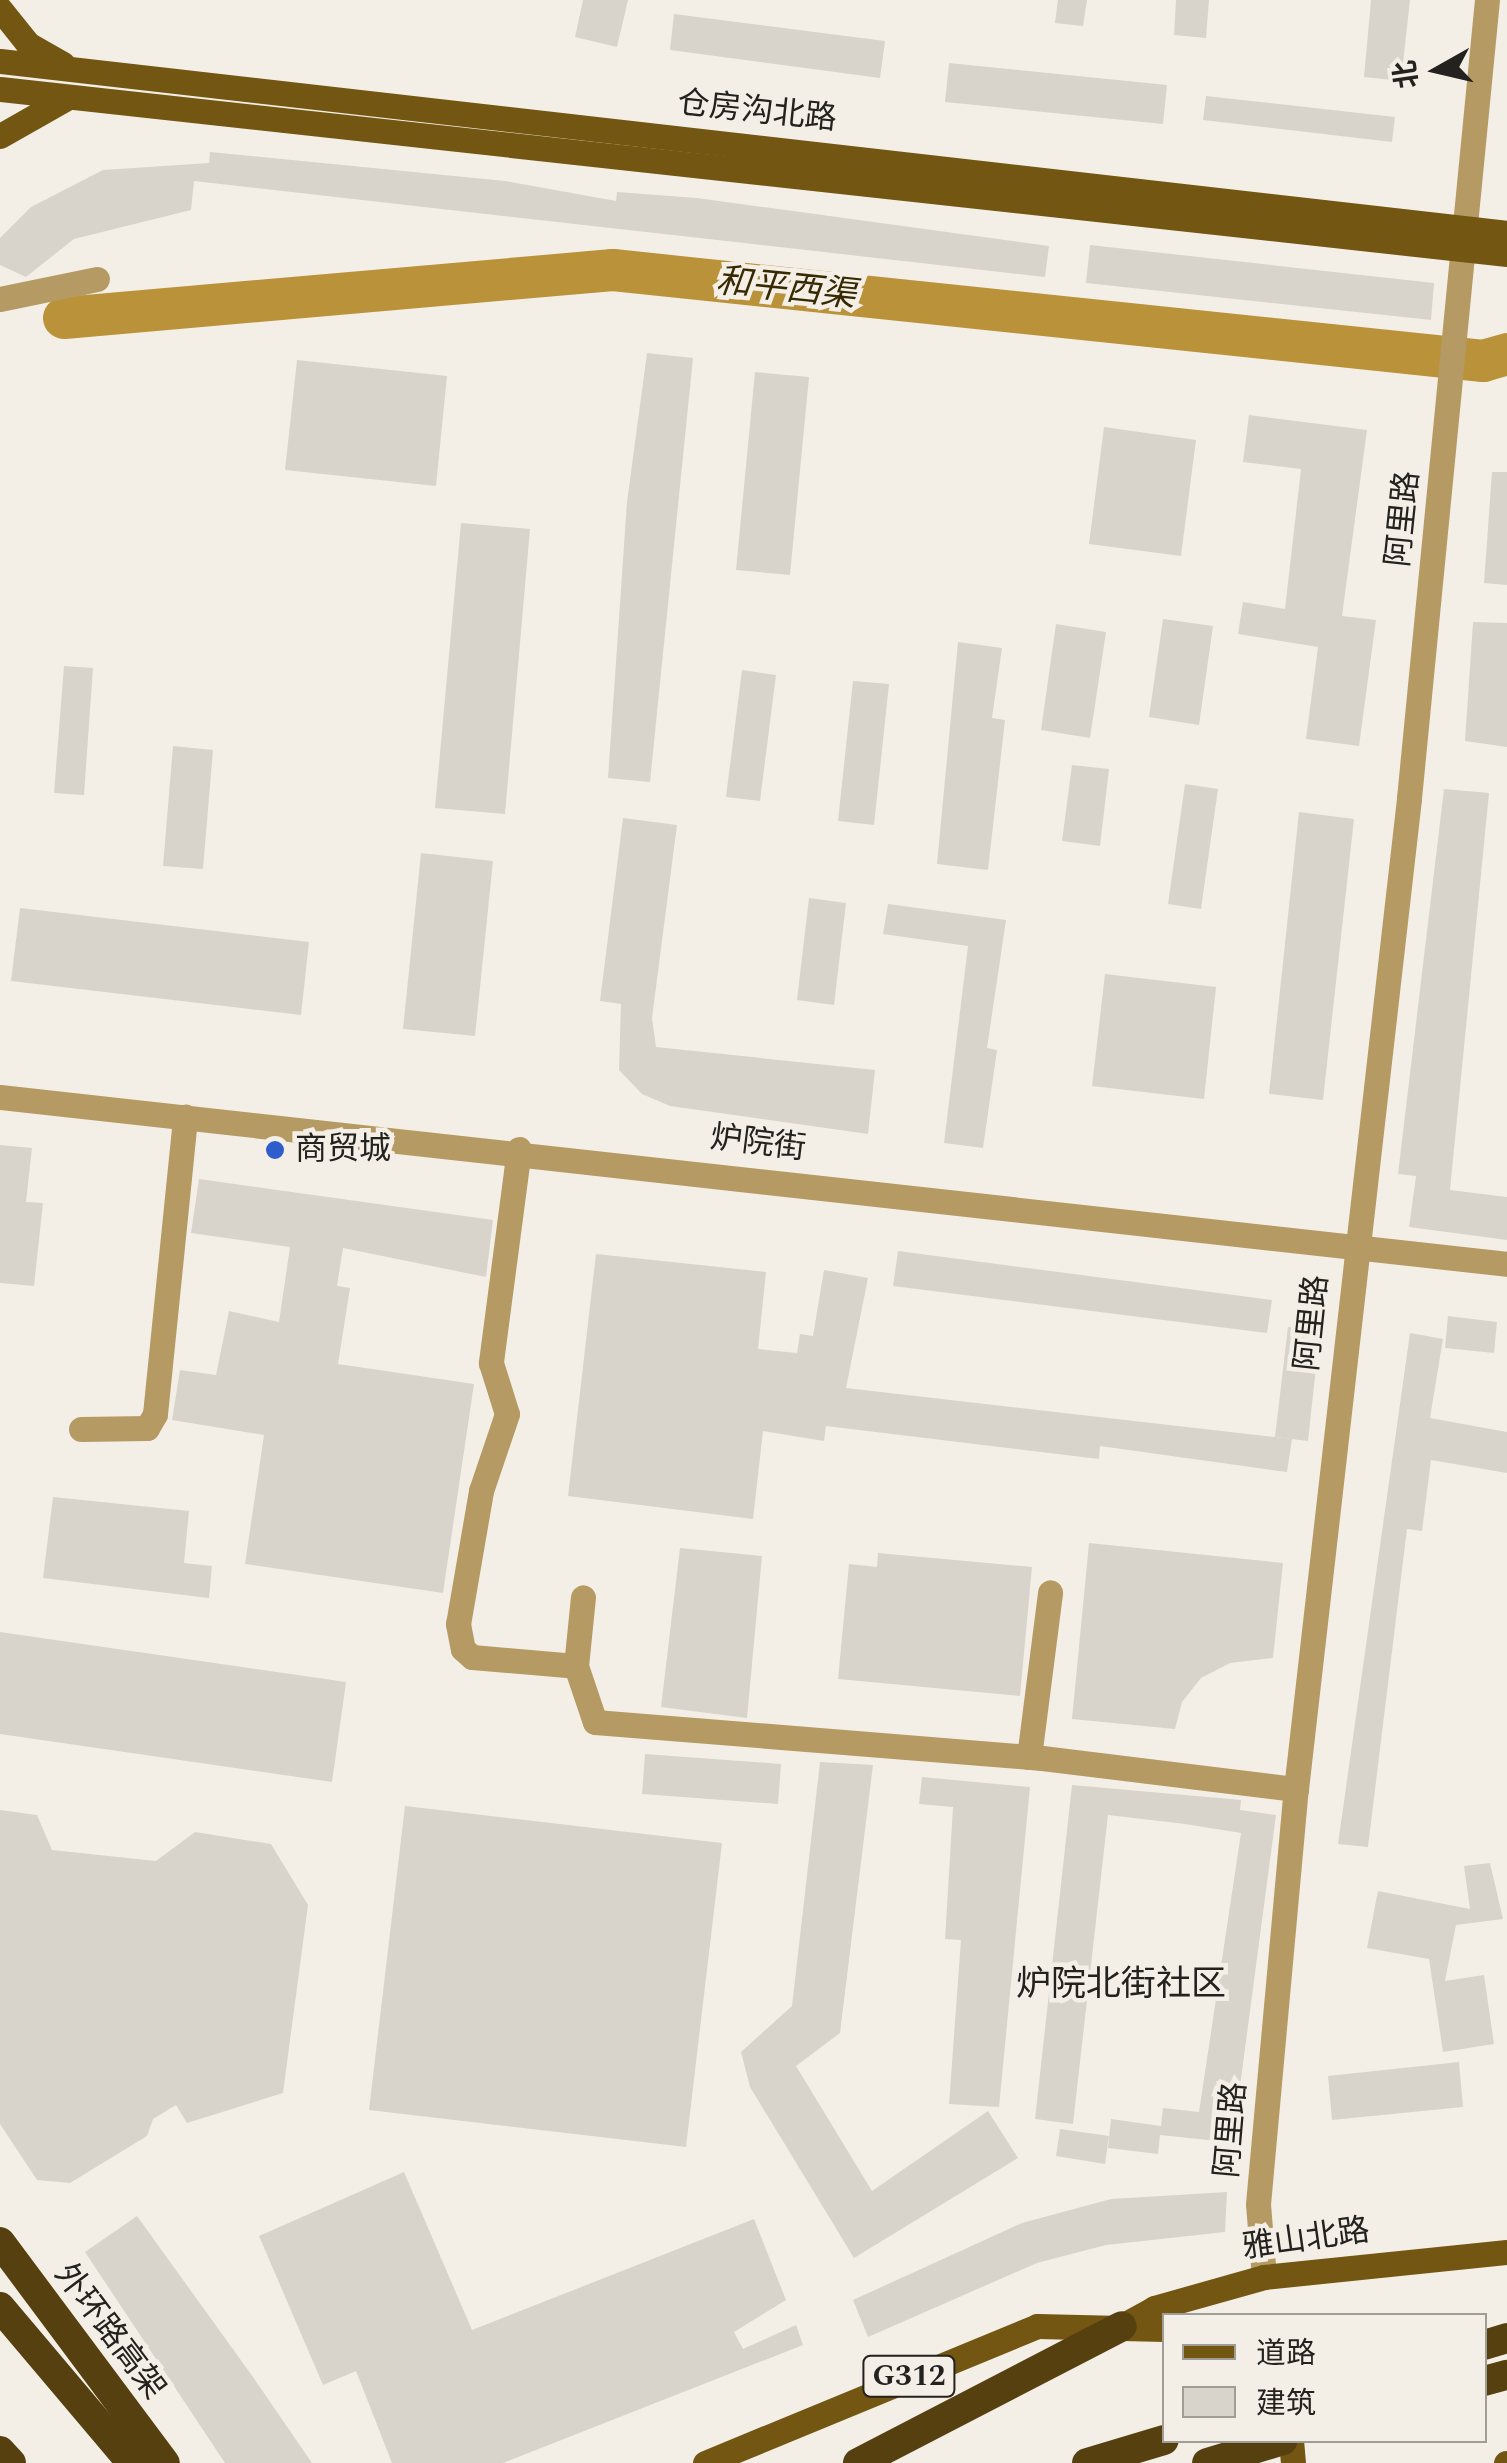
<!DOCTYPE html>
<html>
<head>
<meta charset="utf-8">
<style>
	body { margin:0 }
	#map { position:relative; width:1507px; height:2463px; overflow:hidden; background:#f4efe6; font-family:Spectral,"Noto Sans SC",serif }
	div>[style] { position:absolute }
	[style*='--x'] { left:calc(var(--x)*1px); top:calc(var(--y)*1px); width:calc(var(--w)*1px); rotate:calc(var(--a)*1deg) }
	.river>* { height:42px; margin:-21px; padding:0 21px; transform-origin:21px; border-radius:21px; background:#ba923a }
	.building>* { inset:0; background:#d8d4cb }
	.minor>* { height:25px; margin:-12.5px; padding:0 12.5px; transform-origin:12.5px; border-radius:12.5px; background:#b59a64 }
	.major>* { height:25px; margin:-12.5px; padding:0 12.5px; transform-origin:12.5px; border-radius:12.5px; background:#735612 }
	.highway>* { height:30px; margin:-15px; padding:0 15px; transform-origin:15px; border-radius:15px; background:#564010 }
	.dots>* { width:28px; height:28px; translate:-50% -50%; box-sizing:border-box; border:5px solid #f4efe6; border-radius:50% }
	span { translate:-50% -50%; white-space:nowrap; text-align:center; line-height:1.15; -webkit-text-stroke:9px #f4efe6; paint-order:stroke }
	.shield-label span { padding:2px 8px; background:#f4efe6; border:2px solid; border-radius:8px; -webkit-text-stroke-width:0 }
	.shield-label { font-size:30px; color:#23221f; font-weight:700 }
	.street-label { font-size:32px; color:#23221f }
	.poi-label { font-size:32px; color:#23221f }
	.left { translate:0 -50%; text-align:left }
	.water-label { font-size:35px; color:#392902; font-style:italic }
	.neighbourhood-label { font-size:35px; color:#23221f }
	.legend { position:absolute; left:1162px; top:2313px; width:325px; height:130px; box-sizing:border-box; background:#f4efe6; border:2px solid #a09d96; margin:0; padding:12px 18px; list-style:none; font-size:30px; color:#23221f }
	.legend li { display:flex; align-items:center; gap:20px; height:50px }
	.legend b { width:50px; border:2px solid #a09d96 }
	.north { position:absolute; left:1387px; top:20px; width:100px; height:100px; -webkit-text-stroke:8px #f4efe6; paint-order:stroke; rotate:262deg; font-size:28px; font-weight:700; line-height:40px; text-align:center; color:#23221f }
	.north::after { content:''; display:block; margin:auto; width:35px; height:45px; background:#23221f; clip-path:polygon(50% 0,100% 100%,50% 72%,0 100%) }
</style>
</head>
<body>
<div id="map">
	<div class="river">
		<i style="--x:64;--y:318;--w:551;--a:-5"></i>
		<i style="--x:613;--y:270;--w:875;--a:5.97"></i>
		<i style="--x:1483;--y:361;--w:25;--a:-16"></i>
	</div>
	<div class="building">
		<i style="clip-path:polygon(583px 0,628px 0,617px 47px,575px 37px)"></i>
		<i style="clip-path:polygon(1058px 0,1087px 0,1083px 26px,1055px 23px)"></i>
		<i style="clip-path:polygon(1176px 0,1209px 0,1206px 38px,1174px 35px)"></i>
		<i style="clip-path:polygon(1371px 0,1410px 0,1401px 81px,1364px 77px)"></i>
		<i style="clip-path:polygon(674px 14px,885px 41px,880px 78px,670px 50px)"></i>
		<i style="clip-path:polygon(949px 63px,1167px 85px,1163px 124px,945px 102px)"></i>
		<i style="clip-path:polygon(1206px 96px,1395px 117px,1392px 142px,1203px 120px)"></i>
		<i style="clip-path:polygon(210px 152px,505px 181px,616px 201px,617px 192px,697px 198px,1049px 246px,1045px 277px,194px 181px,191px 210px,74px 239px,26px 277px,0 265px,0 238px,31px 207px,103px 170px,209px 163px)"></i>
		<i style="clip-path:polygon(1090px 245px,1434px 283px,1431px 320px,1086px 283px)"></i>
		<i style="clip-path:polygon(647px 353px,693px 358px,650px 782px,608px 778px,627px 502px)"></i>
		<i style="clip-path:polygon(297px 360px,447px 376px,436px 486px,285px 470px)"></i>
		<i style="clip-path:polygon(755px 372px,809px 377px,790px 575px,736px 570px)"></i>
		<i style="clip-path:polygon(1249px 415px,1367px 430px,1342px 616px,1376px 620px,1359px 746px,1306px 739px,1318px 647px,1238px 634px,1243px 602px,1285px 609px,1301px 469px,1243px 462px)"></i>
		<i style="clip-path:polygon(1104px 427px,1196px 440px,1181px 556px,1089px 544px)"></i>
		<i style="clip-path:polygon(1492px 472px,1507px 472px,1507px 585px,1484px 583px)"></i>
		<i style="clip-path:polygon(461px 523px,530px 529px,505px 814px,435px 808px)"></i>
		<i style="clip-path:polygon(1163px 619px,1213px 626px,1199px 725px,1149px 717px)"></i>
		<i style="clip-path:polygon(1473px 622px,1507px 623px,1507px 747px,1465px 741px)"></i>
		<i style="clip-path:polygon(1056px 624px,1106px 632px,1090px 738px,1041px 730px)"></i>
		<i style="clip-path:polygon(958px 642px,1002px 648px,992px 718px,1005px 720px,988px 870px,937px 864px)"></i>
		<i style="clip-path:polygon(64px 666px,93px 668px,84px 795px,54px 793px)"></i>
		<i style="clip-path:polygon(742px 670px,776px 675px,760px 801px,726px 797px)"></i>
		<i style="clip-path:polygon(853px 681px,889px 684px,874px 825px,838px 821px)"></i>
		<i style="clip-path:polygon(173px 746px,213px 750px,203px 869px,163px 866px)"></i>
		<i style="clip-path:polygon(1072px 765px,1109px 769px,1100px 846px,1062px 841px)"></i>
		<i style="clip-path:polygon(1185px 784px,1218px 789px,1201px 909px,1168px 904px)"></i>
		<i style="clip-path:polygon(1444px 789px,1489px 793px,1450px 1190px,1507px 1197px,1507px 1240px,1409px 1227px,1416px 1176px,1398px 1174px)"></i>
		<i style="clip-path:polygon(1299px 812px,1354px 819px,1323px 1100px,1269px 1094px)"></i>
		<i style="clip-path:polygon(623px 818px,677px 825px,652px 1018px,656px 1047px,875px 1070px,868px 1134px,670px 1106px,642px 1094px,619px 1070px,621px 1004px,600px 1001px)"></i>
		<i style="clip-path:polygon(421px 853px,493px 861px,475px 1036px,403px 1029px)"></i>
		<i style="clip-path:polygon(809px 898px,846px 903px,834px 1005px,797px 1000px)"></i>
		<i style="clip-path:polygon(888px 904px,1006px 920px,987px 1048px,997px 1050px,983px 1148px,944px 1143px,968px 946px,883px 934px)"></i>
		<i style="clip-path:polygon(20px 908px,309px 942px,301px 1015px,11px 981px)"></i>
		<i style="clip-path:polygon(1105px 974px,1216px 987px,1204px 1099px,1092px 1086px)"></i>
		<i style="clip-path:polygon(0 1145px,32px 1148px,26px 1202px,43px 1203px,34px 1286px,0 1283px)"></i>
		<i style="clip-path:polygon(199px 1179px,493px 1220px,486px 1277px,343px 1248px,337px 1286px,350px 1288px,338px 1364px,474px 1384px,443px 1593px,245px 1564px,264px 1435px,172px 1420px,180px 1370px,216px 1375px,229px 1311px,279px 1322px,290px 1247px,191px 1233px)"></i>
		<i style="clip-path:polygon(898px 1251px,1272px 1300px,1267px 1333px,893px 1286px)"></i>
		<i style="clip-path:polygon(596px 1254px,766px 1272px,758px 1349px,797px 1353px,800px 1334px,813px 1336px,824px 1270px,868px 1278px,846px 1388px,1292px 1439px,1287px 1472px,1100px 1446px,1099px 1459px,826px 1426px,824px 1441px,763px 1431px,753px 1519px,568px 1496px)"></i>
		<i style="clip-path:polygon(1448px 1316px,1497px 1322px,1494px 1353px,1445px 1348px)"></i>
		<i style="clip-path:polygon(1288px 1327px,1320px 1331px,1308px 1441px,1275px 1437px)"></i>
		<i style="clip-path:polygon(1410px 1333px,1443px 1339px,1430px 1418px,1507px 1432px,1507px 1473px,1431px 1460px,1422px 1531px,1407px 1529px,1368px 1847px,1338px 1844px)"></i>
		<i style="clip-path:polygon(53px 1497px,189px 1511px,184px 1563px,212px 1566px,209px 1598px,43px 1578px)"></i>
		<i style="clip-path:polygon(1089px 1543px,1283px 1563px,1273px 1658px,1230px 1663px,1201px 1678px,1182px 1702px,1175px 1729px,1072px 1719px)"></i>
		<i style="clip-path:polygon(680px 1548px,762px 1556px,747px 1718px,661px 1707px)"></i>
		<i style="clip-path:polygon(878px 1553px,1032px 1567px,1020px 1696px,838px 1679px,849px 1564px,877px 1567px)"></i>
		<i style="clip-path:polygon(0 1632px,346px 1682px,332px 1782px,0 1734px)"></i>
		<i style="clip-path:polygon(645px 1754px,781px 1764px,778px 1804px,642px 1794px)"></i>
		<i style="clip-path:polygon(820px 1762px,873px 1765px,840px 2033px,796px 2066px,872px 2191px,988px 2111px,1018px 2158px,854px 2258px,750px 2087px,741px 2052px,792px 2006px)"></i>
		<i style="clip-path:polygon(922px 1777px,1030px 1787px,999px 2107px,949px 2104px,961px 1940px,945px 1939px,953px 1807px,919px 1804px)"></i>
		<i style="clip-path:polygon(1072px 1785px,1241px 1800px,1240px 1810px,1276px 1815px,1237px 2109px,1221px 2107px,1217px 2141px,1160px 2135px,1158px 2154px,1108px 2148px,1111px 2119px,1161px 2126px,1163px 2108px,1199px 2112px,1241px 1833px,1185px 1824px,1108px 1815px,1073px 2124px,1035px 2119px)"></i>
		<i style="clip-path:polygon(405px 1806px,722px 1843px,686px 2147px,369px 2110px)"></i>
		<i style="clip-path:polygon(0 1810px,37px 1815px,52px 1850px,156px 1861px,195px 1832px,271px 1844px,308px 1905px,283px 2093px,187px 2123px,176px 2105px,153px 2119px,147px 2136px,70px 2183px,37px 2180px,0 2124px)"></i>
		<i style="clip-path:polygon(1490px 1863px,1503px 1919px,1456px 1925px,1445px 1981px,1484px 1975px,1494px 2044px,1443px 2052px,1429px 1959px,1367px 1948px,1378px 1891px,1470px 1909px,1464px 1866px)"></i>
		<i style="clip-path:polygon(1459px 2062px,1463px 2107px,1332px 2120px,1328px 2076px)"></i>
		<i style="clip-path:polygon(1060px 2129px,1109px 2136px,1105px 2164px,1056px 2156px)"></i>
		<i style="clip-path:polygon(404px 2172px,472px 2330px,754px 2219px,786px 2300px,734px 2332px,743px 2349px,796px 2325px,803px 2345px,503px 2463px,392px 2463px,356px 2371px,323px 2385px,259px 2236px)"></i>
		<i style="clip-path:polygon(1227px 2192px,1225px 2232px,1106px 2245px,1037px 2263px,868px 2337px,853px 2300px,1022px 2223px,1111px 2199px)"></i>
		<i style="clip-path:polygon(137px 2216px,253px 2377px,312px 2463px,225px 2463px,85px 2252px)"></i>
	</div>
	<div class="minor">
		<i style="--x:0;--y:299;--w:99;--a:-11.7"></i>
		<i style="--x:0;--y:1097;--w:1516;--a:6.32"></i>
		<i style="--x:519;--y:1149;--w:216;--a:97.5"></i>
		<i style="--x:491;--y:1363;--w:53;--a:72.6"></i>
		<i style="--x:507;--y:1414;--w:81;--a:108.7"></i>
		<i style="--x:481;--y:1491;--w:135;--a:99.8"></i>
		<i style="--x:458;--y:1624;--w:25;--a:79"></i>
		<i style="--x:463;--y:1649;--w:12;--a:42"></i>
		<i style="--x:472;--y:1657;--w:104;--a:4.9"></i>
		<i style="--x:576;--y:1666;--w:69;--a:-84.2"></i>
		<i style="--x:81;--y:1429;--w:66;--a:-0.9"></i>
		<i style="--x:147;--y:1428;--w:16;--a:-60"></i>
		<i style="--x:155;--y:1414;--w:299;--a:-84.2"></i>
		<i style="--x:576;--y:1666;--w:59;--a:71.3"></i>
		<i style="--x:595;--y:1722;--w:448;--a:4.6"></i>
		<i style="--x:1042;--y:1758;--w:256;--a:7"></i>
		<i style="--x:1029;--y:1757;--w:166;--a:-82.7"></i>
		<i style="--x:1264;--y:2277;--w:73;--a:-94.7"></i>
		<i style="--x:1258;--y:2204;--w:417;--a:-84.8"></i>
		<i style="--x:1296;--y:1789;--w:997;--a:-83.49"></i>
		<i style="--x:1409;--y:798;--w:802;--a:-84.42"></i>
	</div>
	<div class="major">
		<i style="--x:0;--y:9;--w:45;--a:51.3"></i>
		<i style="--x:28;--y:44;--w:40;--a:29.7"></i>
		<i style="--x:0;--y:61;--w:1517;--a:6.51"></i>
		<i style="--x:0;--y:89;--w:1516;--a:6.25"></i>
		<i style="--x:0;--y:136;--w:75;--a:-29.6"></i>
		<i style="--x:1122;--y:2326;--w:37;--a:-29"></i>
		<i style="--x:1154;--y:2308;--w:114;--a:-15.7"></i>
		<i style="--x:1264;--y:2277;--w:244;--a:-5.9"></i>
		<i style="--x:1291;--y:2440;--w:23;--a:85"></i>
		<i style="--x:705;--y:2463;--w:359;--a:-22.4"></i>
		<i style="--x:1037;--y:2326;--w:127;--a:1.4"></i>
		<i style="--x:1506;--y:2463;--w:1;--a:0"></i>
	</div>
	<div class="highway">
		<i style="--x:0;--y:2242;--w:276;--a:53.3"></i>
		<i style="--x:0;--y:2307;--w:204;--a:49.8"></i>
		<i style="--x:1484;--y:2345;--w:24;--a:-17"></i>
		<i style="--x:1484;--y:2381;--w:24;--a:-15"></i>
		<i style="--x:0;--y:2451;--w:16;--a:47"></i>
		<i style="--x:858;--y:2463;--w:297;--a:-27.4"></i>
		<i style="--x:1087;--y:2463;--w:80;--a:-16.6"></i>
		<i style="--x:1207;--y:2463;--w:79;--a:-16.8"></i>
	</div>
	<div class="dots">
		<i style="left:275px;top:1150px;background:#2e5dcc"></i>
	</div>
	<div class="shield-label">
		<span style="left:909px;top:2376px">G312</span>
	</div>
	<div class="street-label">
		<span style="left:757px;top:112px;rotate:6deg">仓房沟北路</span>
		<span style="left:1404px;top:519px;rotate:-84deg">阿里路</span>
		<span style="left:758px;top:1144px;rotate:7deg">炉院街</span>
		<span style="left:1313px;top:1323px;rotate:-84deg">阿里路</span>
		<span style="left:1232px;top:2130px;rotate:-85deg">阿里路</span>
		<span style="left:1306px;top:2240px;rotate:-8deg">雅山北路</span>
		<span style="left:109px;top:2332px;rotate:53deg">外环路高架</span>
	</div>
	<div class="poi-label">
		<span class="left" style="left:295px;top:1150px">商贸城</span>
	</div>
	<div class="water-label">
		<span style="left:786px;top:289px;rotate:6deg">和平西渠</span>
	</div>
	<div class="neighbourhood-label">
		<span style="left:1121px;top:1985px">炉院北街社区</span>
	</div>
	<ul class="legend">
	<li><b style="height:12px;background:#735612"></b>道路</li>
	<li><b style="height:28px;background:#d8d4cb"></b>建筑</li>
	</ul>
	<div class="north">北</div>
</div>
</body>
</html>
